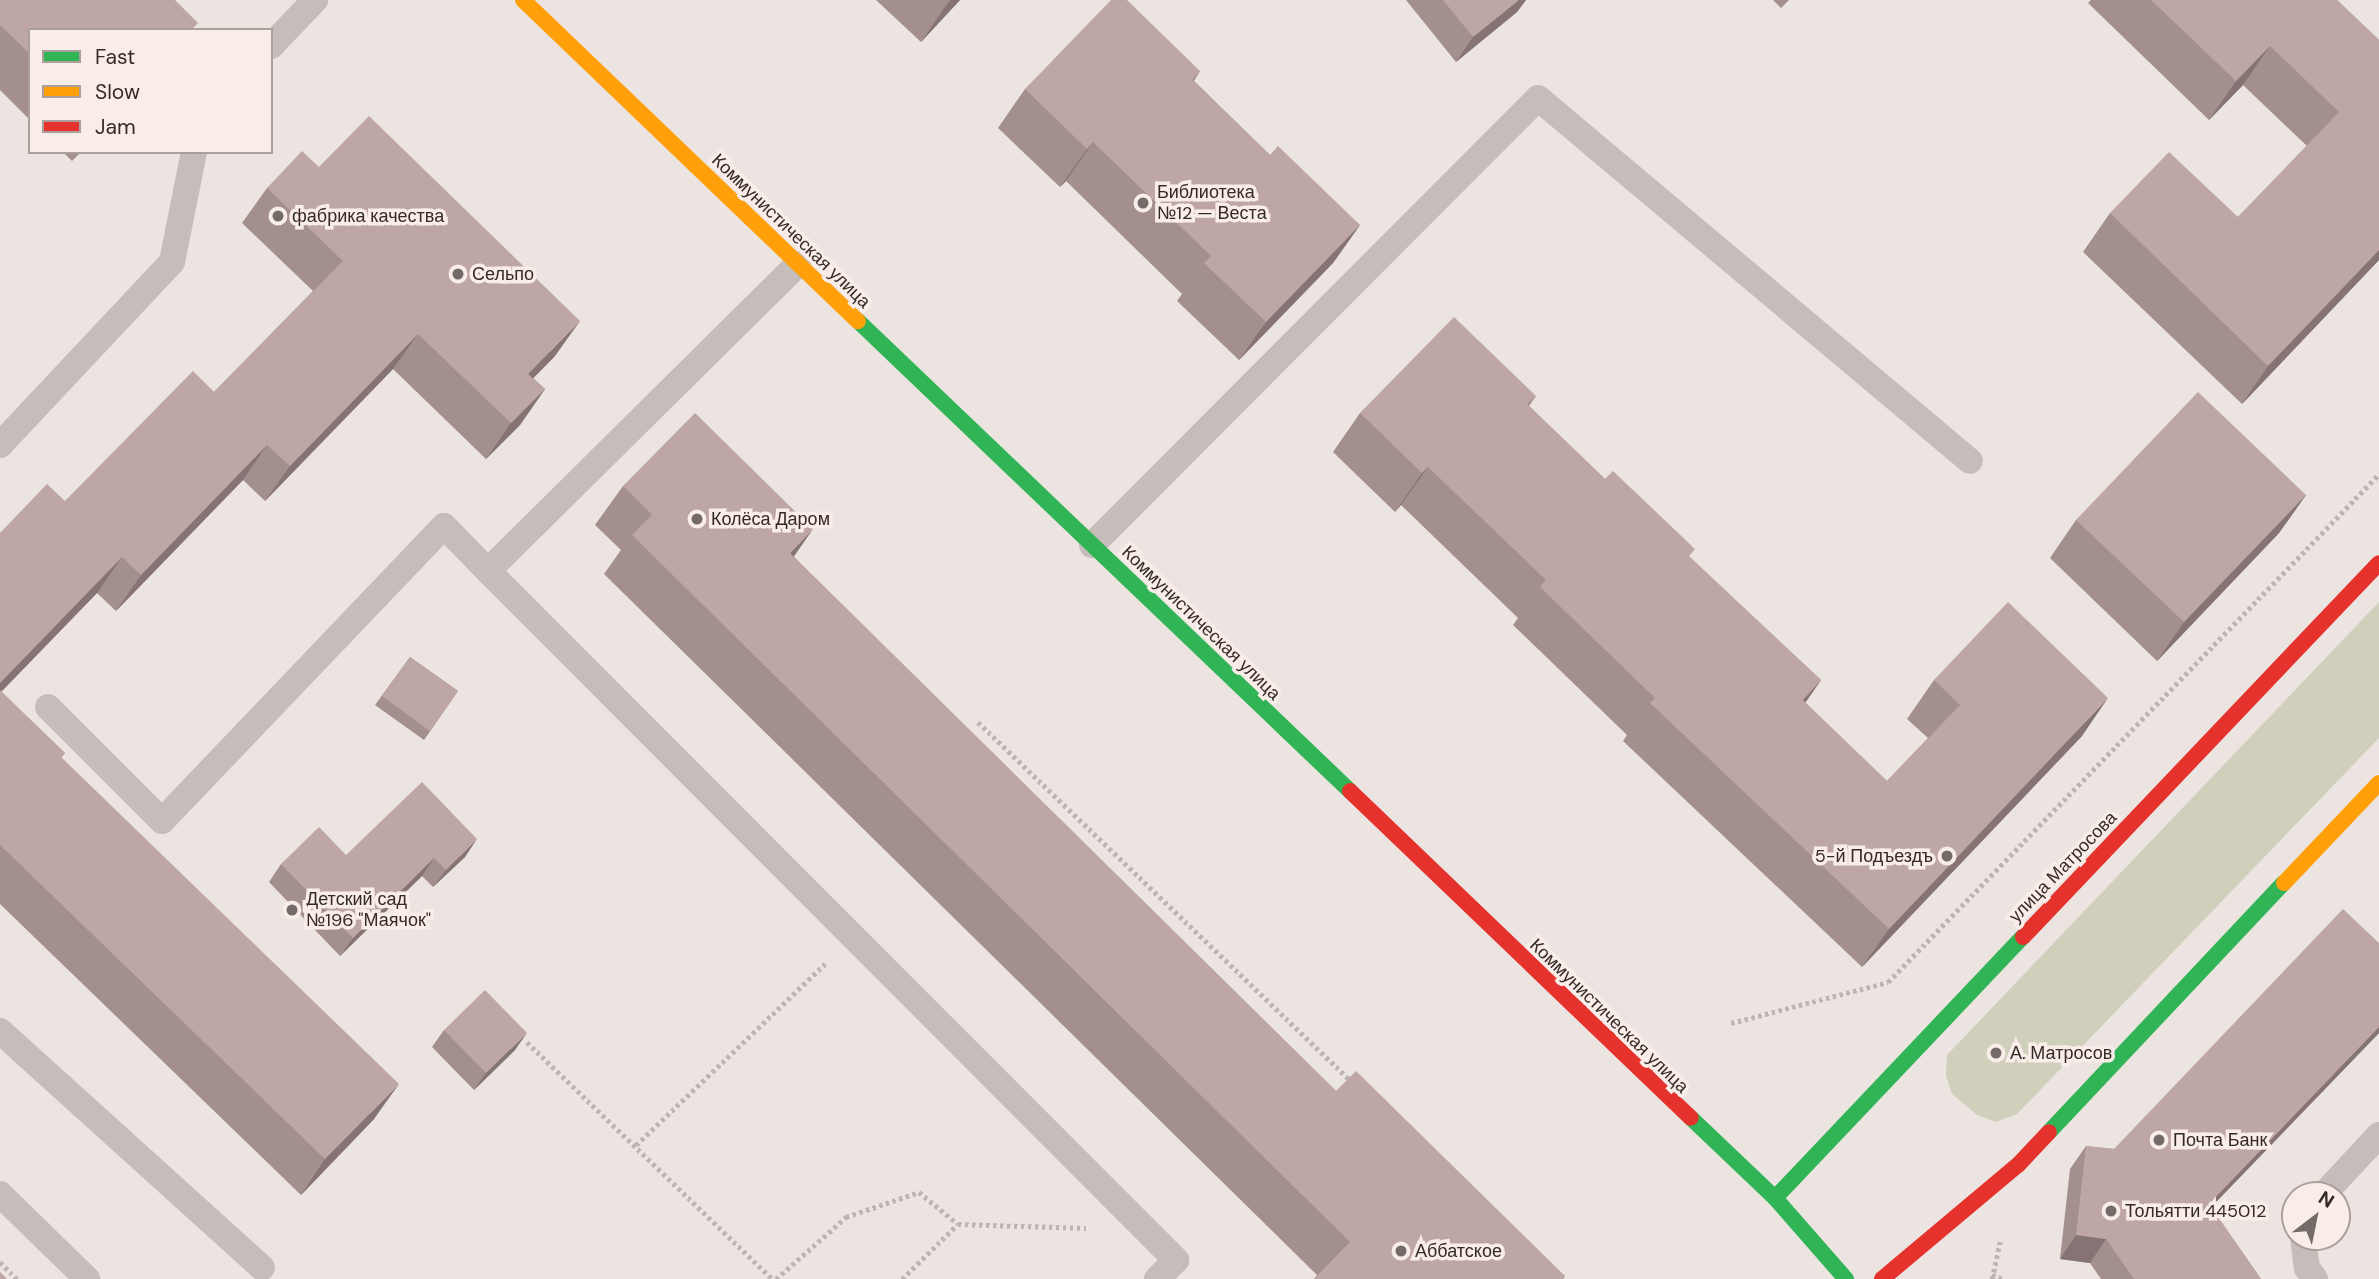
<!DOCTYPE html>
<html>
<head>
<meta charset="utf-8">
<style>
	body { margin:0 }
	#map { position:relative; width:2379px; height:1279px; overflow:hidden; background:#ece4e0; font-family:"DM Sans",sans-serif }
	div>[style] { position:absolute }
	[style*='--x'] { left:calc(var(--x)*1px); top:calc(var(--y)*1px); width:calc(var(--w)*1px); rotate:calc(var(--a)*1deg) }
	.green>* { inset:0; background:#d0cfbc }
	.path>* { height:4.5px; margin-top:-2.25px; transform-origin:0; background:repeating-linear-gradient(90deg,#bdb5b3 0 3.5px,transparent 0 7px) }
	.lane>* { height:26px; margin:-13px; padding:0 13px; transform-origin:13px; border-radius:13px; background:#c4bdba }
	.fast>* { height:16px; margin:-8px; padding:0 8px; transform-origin:8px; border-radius:8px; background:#30b455 }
	.slow>* { height:16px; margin:-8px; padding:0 8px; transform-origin:8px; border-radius:8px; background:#ff9f0a }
	.jam>* { height:16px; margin:-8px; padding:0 8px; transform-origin:8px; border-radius:8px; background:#e5322d }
	.wall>* { inset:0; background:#a38f8d }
	.shaded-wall>* { inset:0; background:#857473 }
	.building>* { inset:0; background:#bea6a4 }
	.dots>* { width:19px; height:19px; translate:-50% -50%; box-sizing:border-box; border:4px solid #f8ede8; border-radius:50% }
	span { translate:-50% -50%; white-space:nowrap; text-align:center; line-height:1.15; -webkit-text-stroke:7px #f8ede8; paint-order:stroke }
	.poi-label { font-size:18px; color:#342a28 }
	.left { translate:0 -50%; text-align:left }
	.right { translate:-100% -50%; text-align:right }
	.street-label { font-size:18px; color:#342a28 }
	.legend { position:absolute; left:28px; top:28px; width:245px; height:126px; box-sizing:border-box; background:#f8ede8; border:2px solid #aa9f9b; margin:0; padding:9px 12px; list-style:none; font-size:21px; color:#342a28 }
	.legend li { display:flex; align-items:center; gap:14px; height:35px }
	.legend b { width:35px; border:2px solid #aa9f9b }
	.north { position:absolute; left:2281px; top:1181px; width:70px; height:70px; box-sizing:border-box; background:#f8ede8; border:2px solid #aa9f9b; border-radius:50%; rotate:32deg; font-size:19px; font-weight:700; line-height:28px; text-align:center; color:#342a28 }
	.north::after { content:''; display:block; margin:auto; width:24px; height:32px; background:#746b68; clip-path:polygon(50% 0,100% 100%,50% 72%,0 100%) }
</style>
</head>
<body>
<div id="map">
	<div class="green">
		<i style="clip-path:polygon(2379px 602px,2379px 738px,2017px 1114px,1996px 1122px,1977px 1115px,1952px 1094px,1946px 1076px,1947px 1055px)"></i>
	</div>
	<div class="path">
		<i style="--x:978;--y:722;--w:518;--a:43.9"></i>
		<i style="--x:1731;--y:1023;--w:162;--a:-14.6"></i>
		<i style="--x:1888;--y:982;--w:707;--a:-45.97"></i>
		<i style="--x:527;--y:1042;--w:341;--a:44"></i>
		<i style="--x:636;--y:1145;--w:262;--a:-43.8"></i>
		<i style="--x:0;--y:1262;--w:24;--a:45"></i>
		<i style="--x:1992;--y:1275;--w:13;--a:18"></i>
		<i style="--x:776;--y:1279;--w:94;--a:-41.5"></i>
		<i style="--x:846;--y:1217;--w:77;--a:-18.9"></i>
		<i style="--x:919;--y:1192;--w:50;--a:39.4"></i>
		<i style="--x:902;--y:1279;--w:78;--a:-44.5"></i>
		<i style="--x:958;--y:1224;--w:128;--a:1.8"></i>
		<i style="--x:1992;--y:1279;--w:38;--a:-78"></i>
	</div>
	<div class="lane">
		<i style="--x:271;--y:46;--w:64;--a:-46.3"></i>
		<i style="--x:798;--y:264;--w:436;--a:135.3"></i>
		<i style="--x:488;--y:571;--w:974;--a:45.04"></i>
		<i style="--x:1176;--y:1260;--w:27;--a:135"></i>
		<i style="--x:0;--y:445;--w:251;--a:-46.8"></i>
		<i style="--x:172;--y:262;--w:112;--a:-78.7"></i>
		<i style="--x:1092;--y:545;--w:631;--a:-45.06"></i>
		<i style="--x:1538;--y:98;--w:564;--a:40.04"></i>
		<i style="--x:48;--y:707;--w:161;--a:45"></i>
		<i style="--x:162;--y:821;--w:408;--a:-46.3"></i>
		<i style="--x:444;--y:526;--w:63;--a:45.6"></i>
		<i style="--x:0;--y:1031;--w:353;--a:42.1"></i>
		<i style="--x:0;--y:1194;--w:122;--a:44.3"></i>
		<i style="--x:2323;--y:1195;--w:82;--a:-47"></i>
		<i style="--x:2303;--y:1237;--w:31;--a:83"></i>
		<i style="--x:2307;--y:1268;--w:14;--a:54"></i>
	</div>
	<div class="fast">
		<i style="--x:858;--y:321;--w:680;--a:43.69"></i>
		<i style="--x:1691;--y:1118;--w:116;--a:43.6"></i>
		<i style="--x:1775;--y:1198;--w:108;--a:48.8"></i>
		<i style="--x:2049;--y:1132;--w:342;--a:-46.7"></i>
		<i style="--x:1775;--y:1198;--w:360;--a:-46.5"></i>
	</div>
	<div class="slow">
		<i style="--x:523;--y:0;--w:464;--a:43.8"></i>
		<i style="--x:2284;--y:883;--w:138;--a:-46.5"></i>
	</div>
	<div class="jam">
		<i style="--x:1350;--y:791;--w:472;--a:43.8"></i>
		<i style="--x:2023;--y:937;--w:516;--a:-46.41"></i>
		<i style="--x:1882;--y:1279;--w:177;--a:-40"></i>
		<i style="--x:2018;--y:1165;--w:45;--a:-46.8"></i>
	</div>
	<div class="wall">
		<i style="clip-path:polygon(0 0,30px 30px,30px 120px,0 90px)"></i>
		<i style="clip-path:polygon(876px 0,960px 0,921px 42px)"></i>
		<i style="clip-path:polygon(1406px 0,1526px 0,1517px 12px,1456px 62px)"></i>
		<i style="clip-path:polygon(1773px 0,1789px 0,1781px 8px)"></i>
		<i style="clip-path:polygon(2091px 0,2337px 0,2379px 40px,2379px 260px,2242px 404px,2083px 252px,2110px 213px,2238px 217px,2307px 146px,2243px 85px,2209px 120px,2088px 3px)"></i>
		<i style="clip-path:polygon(1200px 71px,1194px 81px,1270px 155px,1360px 225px,1333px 263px,1239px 360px,1177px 301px,1182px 294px,1066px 181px,1060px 187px,998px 128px,1025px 89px)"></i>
		<i style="clip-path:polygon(63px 152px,81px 152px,72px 161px)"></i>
		<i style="clip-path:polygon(319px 167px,555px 356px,533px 378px,545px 389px,520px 425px,486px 459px,393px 369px,265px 501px,243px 480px,116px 611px,97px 593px,1px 692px,65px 753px,61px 758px,374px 1119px,301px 1195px,0 904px,0 533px,65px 501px,214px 392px,313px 291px,242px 223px,267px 188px)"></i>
		<i style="clip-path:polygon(1536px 396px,1529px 406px,1605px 479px,1821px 680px,1805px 703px,1887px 781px,1928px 738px,1907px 719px,1934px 680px,2082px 736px,1862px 967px,1623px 741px,1627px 735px,1513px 625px,1518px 618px,1401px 505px,1395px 512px,1333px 452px,1360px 413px)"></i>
		<i style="clip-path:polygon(623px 486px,794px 557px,1336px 1091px,1565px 1276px,1563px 1279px,1314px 1279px,1317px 1275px,604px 574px,621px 550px,595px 525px)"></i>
		<i style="clip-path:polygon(2306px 495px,2279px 533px,2157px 661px,2050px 558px,2076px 520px)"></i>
		<i style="clip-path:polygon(410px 657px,458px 691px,424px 740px,375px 705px)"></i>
		<i style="clip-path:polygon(346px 855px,465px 857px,433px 887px,422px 876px,340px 956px,269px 882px,281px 864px)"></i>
		<i style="clip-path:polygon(2379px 943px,2379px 1033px,2211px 1207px,2261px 1279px,2101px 1279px,2090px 1263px,2060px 1259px,2070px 1169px,2086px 1146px,2114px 1149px)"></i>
		<i style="clip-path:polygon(444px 1030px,515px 1050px,474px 1090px,432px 1047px)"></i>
	</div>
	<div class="shaded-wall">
		<i style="clip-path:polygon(951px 0,960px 0,921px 42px,947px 4px)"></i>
		<i style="clip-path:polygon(1519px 0,1526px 0,1517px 12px,1456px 62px,1473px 37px)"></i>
		<i style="clip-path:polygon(2270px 46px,2243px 85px,2209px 120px,2236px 81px)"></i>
		<i style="clip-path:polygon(1093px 142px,1066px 181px,1060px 187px,1087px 149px)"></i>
		<i style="clip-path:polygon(1360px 225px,1333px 263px,1239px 360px,1266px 322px)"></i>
		<i style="clip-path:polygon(2379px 250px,2379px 260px,2242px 404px,2268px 366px)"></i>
		<i style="clip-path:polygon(580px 321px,555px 356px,503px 409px,528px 374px)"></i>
		<i style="clip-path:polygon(418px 334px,393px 369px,265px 501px,290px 466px)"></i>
		<i style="clip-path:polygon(545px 389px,520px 425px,486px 459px,511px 423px)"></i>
		<i style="clip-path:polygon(267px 445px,243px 480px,116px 611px,141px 575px)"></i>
		<i style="clip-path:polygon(1428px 467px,1401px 505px,1395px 512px,1422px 473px)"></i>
		<i style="clip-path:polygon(2306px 495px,2279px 533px,2157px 661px,2184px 622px)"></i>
		<i style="clip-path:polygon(813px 529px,786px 568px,790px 553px)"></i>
		<i style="clip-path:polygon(122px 557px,97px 593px,0 693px,0 683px)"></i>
		<i style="clip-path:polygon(1821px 680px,1794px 719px,1803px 700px)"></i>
		<i style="clip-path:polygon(2108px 698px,2082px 736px,1862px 967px,1889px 929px)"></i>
		<i style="clip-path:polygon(477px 839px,465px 857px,433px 887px,446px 870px)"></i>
		<i style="clip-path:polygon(434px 858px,422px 876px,340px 956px,353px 938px)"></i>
		<i style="clip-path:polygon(2379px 1027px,2379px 1033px,2192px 1227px,2209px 1204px)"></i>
		<i style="clip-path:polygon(527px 1033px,515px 1050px,474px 1090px,486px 1073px)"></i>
		<i style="clip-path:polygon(399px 1084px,374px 1119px,301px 1195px,325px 1159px)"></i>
		<i style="clip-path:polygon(2076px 1235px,2106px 1239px,2090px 1263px,2060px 1259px)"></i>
	</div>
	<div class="building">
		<i style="clip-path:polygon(0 0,175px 0,198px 23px,191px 30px,30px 30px,30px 54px,0 25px)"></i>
		<i style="clip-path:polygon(1111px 0,1127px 0,1200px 71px,1192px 80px,1270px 155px,1278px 146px,1360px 225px,1266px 322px,1204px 263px,1211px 256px,1093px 142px,1087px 149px,1025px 89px)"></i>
		<i style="clip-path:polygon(1443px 0,1519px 0,1473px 37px)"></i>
		<i style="clip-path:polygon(2151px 0,2337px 0,2379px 40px,2379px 250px,2268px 366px,2110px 213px,2169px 152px,2238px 217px,2339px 112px,2270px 46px,2236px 81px)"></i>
		<i style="clip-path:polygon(369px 116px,580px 321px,528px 374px,545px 389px,511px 423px,418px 334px,290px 466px,267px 445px,141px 575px,122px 557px,0 683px,0 533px,47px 484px,65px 501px,193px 371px,214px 392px,343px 261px,267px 188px,302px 151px,319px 167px)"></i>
		<i style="clip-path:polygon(1454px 317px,1536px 396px,1527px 404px,1605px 479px,1613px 471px,1695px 549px,1689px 556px,1821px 680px,1803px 700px,1887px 781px,1960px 705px,1934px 680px,2008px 602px,2108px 698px,1889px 929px,1650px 703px,1655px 698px,1540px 587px,1546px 580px,1428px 467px,1422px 473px,1360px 413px)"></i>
		<i style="clip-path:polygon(2198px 392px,2306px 495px,2184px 622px,2076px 520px)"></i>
		<i style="clip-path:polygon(695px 413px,813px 529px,790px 553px,1336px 1091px,1356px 1071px,1565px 1276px,1562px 1279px,1314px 1279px,1350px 1242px,632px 535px,652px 515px,623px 486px)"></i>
		<i style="clip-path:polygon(410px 657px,458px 691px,430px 731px,382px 696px)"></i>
		<i style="clip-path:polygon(0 690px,65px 753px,61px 757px,399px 1084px,325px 1159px,0 845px)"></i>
		<i style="clip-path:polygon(422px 782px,477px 839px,446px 870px,434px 858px,353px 938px,281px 864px,319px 827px,346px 855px)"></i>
		<i style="clip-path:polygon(2343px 909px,2379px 943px,2379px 1027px,2209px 1204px,2261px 1279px,2134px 1279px,2106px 1239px,2076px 1235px,2086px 1146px,2114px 1149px)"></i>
		<i style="clip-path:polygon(485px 990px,527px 1033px,486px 1073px,444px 1030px)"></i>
		<i style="clip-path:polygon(0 1272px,7px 1279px,0 1279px)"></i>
	</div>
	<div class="dots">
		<i style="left:1143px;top:203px;background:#746b68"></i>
		<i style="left:278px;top:216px;background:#746b68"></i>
		<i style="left:458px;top:274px;background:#746b68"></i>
		<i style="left:697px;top:519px;background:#746b68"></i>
		<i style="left:1947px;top:856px;background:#746b68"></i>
		<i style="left:292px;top:910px;background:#746b68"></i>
		<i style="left:1996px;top:1053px;background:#746b68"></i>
		<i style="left:2159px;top:1140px;background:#746b68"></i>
		<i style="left:2111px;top:1211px;background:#746b68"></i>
		<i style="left:1401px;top:1251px;background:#746b68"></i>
	</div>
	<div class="poi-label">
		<span class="left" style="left:1157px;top:203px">Библиотека<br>№12 — Веста</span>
		<span class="left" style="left:292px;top:216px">фабрика качества</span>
		<span class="left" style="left:472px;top:274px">Сельпо</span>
		<span class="left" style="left:711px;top:519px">Колёса Даром</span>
		<span class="right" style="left:1933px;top:856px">5-й Подъездъ</span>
		<span class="left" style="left:306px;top:910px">Детский сад<br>№196 "Маячок"</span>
		<span class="left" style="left:2010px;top:1053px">А. Матросов</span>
		<span class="left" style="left:2173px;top:1140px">Почта Банк</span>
		<span class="left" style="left:2125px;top:1211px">Тольятти 445012</span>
		<span class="left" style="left:1415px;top:1251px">Аббатское</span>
	</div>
	<div class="street-label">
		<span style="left:791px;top:231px;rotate:44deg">Коммунистическая улица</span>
		<span style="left:1201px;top:623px;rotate:44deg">Коммунистическая улица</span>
		<span style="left:2063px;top:867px;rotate:-46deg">улица Матросова</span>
		<span style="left:1609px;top:1016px;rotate:44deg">Коммунистическая улица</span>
	</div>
	<ul class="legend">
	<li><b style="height:9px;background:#30b455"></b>Fast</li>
	<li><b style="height:9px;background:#ff9f0a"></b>Slow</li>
	<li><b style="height:9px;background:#e5322d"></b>Jam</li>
	</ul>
	<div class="north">N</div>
</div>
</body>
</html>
